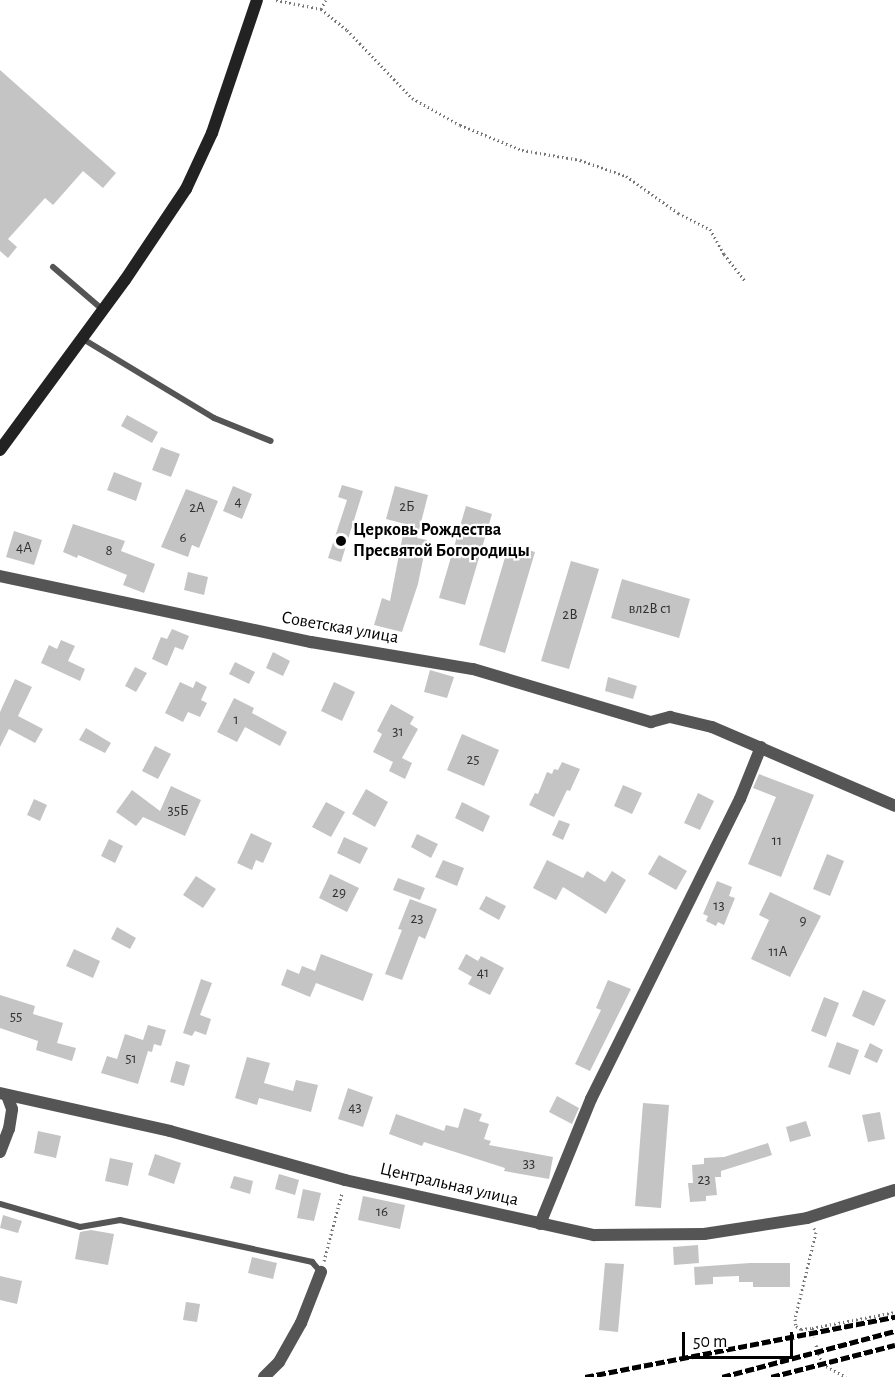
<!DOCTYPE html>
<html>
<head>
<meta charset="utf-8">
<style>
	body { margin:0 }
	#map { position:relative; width:895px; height:1377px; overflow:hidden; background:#fff; font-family:"Alegreya Sans",sans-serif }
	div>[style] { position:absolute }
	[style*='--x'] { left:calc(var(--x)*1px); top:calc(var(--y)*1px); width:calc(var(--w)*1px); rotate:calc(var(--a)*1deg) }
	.building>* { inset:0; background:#c4c4c4 }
	.path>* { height:3px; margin-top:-1.5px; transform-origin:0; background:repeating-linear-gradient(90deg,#777 0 1.5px,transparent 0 4.5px) }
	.lane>* { height:6px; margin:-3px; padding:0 3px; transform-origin:3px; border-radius:3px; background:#555 }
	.street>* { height:12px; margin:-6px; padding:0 6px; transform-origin:6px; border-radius:6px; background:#555 }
	.secondary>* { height:12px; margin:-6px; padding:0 6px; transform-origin:6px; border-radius:6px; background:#222 }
	.rail>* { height:4.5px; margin-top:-2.25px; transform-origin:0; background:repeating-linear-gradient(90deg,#000 0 9px,transparent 0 12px) }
	.dots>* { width:16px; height:16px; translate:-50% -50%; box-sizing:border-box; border:3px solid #fff; border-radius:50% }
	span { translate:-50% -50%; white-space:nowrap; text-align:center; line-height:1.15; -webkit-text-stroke:4.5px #fff; paint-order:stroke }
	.number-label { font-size:15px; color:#313131 }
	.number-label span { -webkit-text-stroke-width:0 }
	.poi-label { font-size:18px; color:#000; font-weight:700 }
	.left { translate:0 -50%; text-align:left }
	.street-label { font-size:18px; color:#000 }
	.scale { position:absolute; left:682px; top:1332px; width:111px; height:27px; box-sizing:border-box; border:3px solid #000; border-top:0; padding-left:8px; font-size:18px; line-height:21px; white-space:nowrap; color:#000; -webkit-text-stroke:4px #fff; paint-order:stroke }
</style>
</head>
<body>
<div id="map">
	<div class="building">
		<i style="clip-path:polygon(0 70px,116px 173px,103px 188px,83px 171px,53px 205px,45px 198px,8px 239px,17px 247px,8px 258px,0 251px)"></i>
		<i style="clip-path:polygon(127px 415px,158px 432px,152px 443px,121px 426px)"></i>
		<i style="clip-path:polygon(161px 447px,180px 454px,171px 477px,152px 470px)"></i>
		<i style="clip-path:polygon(114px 472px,142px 483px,136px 501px,107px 490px)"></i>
		<i style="clip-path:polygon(342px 485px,363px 491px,341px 562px,328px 558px,347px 500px,338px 497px)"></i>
		<i style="clip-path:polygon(233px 486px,252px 494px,242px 519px,223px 511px)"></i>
		<i style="clip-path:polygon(395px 486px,428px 495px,417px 538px,427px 540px,418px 584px,402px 632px,374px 625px,382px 598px,390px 601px,405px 524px,386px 519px)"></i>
		<i style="clip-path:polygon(186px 489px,218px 501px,199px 548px,192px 545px,188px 557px,161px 547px)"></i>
		<i style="clip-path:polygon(466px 506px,492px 514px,465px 605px,439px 598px)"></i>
		<i style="clip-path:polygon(73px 524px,125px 541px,121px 551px,155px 564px,144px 593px,123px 585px,127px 575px,78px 555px,77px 558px,63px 552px)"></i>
		<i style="clip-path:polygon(14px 531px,42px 540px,34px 565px,6px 557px)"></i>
		<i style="clip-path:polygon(509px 544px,535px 552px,505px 653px,479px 645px)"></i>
		<i style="clip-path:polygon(571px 561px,599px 569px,569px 669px,541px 661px)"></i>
		<i style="clip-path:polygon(188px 572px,208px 577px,204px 595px,184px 590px)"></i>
		<i style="clip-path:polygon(622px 579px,690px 599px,679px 638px,611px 618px)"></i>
		<i style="clip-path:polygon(172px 629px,189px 636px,183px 650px,175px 647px,167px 666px,152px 659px,161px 637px,167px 639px)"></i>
		<i style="clip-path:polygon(61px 640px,75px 646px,68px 661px,85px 669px,80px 681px,41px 663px,49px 645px,57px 649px)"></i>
		<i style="clip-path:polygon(273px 652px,290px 661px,283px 676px,266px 668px)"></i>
		<i style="clip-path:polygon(235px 662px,255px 672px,249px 684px,229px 674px)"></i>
		<i style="clip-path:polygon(135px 667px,147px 673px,136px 692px,125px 686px)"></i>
		<i style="clip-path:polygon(430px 670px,454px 677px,447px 698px,424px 692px)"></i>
		<i style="clip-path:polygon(608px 677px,637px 686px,633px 699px,605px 691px)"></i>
		<i style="clip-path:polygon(15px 679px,32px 687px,18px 716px,43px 729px,35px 743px,9px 729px,0 747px,0 712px)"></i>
		<i style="clip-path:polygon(196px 681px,207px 687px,201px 700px,207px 703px,200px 717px,188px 712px,183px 722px,165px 713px,180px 682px,193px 688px)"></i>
		<i style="clip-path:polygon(334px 682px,355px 692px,342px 721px,321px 711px)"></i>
		<i style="clip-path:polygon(234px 698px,254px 708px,252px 713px,287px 732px,280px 746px,245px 727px,237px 742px,217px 732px)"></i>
		<i style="clip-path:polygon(391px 704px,414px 717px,410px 724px,418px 729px,402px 758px,412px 763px,405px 779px,389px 771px,393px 762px,373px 752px,382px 734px,377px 731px)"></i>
		<i style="clip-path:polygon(86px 728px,111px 743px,105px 753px,79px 740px)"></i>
		<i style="clip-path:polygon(462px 734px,499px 750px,484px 786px,447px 770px)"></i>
		<i style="clip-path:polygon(155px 746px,171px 754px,158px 779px,142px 771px)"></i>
		<i style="clip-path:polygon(562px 762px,580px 769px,570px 791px,567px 790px,554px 817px,529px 805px,535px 793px,538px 794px,547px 772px,552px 774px,554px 769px,558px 770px)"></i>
		<i style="clip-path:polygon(759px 774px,814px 795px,781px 877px,748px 864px,776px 797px,753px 788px)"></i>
		<i style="clip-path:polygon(623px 785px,642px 793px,632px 814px,614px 806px)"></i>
		<i style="clip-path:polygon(171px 786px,201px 800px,185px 836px,143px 817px,136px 826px,116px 812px,132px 790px,160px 811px)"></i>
		<i style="clip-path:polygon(366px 789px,388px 802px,375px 827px,352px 814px)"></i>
		<i style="clip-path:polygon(698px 793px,714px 801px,700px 830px,684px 823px)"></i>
		<i style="clip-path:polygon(34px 799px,47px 805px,40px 821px,27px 815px)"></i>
		<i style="clip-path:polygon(326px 802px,345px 812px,331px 837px,312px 827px)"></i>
		<i style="clip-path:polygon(462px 802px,490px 816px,483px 832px,455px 818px)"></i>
		<i style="clip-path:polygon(559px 820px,570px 824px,563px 840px,552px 835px)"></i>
		<i style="clip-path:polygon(251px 833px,272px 843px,263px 863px,256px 860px,252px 870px,237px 863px)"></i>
		<i style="clip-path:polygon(417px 834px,438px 844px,431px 858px,411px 847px)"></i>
		<i style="clip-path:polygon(344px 837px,368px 848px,360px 864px,337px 853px)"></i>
		<i style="clip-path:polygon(109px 839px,123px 846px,115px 863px,101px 856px)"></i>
		<i style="clip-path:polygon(827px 854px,844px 861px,830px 896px,813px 889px)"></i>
		<i style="clip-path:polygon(659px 855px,687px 871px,676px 890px,648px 874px)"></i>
		<i style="clip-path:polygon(443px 860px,464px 868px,457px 886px,435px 877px)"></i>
		<i style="clip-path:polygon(547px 860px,583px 878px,587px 871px,605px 882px,612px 871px,626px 880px,606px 914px,563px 887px,556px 900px,533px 888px)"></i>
		<i style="clip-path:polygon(330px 874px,359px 888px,347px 912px,319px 898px)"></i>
		<i style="clip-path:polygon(196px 876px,216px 889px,203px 908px,183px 895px)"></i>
		<i style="clip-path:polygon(398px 878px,425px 888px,420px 900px,393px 890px)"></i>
		<i style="clip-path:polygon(717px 881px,732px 887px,729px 896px,735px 898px,724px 925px,718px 922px,716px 926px,706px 921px,708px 916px,703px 914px)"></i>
		<i style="clip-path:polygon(770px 892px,821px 916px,790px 977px,751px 959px,769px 920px,759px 915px)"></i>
		<i style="clip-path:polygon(486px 896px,506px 906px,499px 920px,479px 909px)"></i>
		<i style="clip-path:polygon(410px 899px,437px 909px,425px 939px,419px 936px,402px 980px,385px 974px,402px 930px,398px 929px)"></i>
		<i style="clip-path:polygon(117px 927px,136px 938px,130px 949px,111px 939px)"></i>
		<i style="clip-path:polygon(74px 949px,100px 961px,93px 978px,66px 966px)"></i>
		<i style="clip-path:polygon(321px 954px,373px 974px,363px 1001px,316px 983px,310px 997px,281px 985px,287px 969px,299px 974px,302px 966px,315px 971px)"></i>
		<i style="clip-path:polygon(466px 954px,478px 961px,481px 956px,504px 968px,490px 995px,468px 984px,472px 977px,458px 969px)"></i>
		<i style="clip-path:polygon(201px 979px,212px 983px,200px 1015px,211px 1019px,206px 1035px,195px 1031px,192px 1036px,183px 1033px)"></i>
		<i style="clip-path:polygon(608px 980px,631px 989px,590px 1071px,575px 1064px,601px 1010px,596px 1008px)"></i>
		<i style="clip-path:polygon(863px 990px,886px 1000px,874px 1026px,852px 1016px)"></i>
		<i style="clip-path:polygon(0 995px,35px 1006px,33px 1014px,63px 1023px,57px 1043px,76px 1048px,72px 1061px,36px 1050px,38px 1041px,0 1028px)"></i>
		<i style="clip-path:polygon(824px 997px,839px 1003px,826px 1037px,811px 1031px)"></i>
		<i style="clip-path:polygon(148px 1025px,166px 1030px,161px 1046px,154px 1044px,152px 1052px,148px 1051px,138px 1084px,101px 1073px,107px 1056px,117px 1059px,125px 1034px,143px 1040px)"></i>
		<i style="clip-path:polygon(837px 1042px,859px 1050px,850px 1075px,828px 1067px)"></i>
		<i style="clip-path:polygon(870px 1043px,883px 1050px,877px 1063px,864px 1057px)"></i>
		<i style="clip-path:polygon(247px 1057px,270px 1063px,264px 1083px,293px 1091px,296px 1080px,318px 1085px,311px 1112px,259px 1098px,257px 1105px,235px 1098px)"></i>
		<i style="clip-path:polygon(176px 1061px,190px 1065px,184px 1086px,170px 1082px)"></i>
		<i style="clip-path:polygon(348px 1088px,373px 1097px,363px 1127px,338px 1119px)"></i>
		<i style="clip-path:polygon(557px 1096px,579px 1108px,572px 1124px,549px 1112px)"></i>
		<i style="clip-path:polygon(643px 1103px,669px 1105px,661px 1208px,635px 1206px)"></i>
		<i style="clip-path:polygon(464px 1108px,482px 1114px,479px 1121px,489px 1124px,484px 1139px,491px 1141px,489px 1145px,553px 1157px,549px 1179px,504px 1171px,505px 1168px,424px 1142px,422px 1146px,389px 1134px,396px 1114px,444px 1131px,446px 1125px,458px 1128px)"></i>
		<i style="clip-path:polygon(880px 1112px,885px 1139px,868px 1142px,862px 1115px)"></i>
		<i style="clip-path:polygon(806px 1121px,811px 1136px,790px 1142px,786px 1127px)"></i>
		<i style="clip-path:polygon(38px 1131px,61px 1136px,56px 1158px,34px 1153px)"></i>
		<i style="clip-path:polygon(768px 1143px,772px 1155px,721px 1171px,721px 1177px,715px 1177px,717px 1195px,706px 1196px,706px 1201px,690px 1202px,688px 1183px,693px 1183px,692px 1165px,704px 1164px,704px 1158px,724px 1157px)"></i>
		<i style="clip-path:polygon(155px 1154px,181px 1163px,174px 1184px,148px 1175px)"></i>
		<i style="clip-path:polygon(110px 1158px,133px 1163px,128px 1186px,105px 1181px)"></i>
		<i style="clip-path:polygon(279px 1174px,299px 1180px,295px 1195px,275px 1189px)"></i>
		<i style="clip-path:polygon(234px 1176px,253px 1181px,250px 1194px,230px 1188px)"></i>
		<i style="clip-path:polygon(303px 1189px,321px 1193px,314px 1221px,297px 1218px)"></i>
		<i style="clip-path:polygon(363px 1196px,405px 1205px,400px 1229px,358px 1220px)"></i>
		<i style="clip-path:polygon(3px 1215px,22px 1221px,18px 1233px,0 1228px)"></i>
		<i style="clip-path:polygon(91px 1230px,114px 1234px,108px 1265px,75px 1259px,80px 1232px)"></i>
		<i style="clip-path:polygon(698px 1245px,699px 1263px,674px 1265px,673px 1247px)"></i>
		<i style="clip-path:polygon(252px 1257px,277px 1263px,273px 1279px,248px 1273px)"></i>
		<i style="clip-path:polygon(605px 1263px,624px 1264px,618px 1332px,599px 1330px)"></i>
		<i style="clip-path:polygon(750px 1263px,790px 1263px,790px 1287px,753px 1287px,753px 1282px,739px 1282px,739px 1276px,713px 1277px,713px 1284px,695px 1285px,694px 1267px)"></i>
		<i style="clip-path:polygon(0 1276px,22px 1281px,17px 1304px,0 1300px)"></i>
		<i style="clip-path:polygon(186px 1302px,200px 1304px,197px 1322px,183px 1320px)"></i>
	</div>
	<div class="path">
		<i style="--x:276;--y:0;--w:46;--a:11.3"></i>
		<i style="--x:321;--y:9;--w:10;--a:-61"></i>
		<i style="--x:321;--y:9;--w:33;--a:39"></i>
		<i style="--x:347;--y:30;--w:94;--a:46.3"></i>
		<i style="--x:412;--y:98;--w:55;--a:29.4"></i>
		<i style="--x:460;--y:125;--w:67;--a:22"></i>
		<i style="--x:522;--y:150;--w:59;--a:9.8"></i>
		<i style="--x:580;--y:160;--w:49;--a:19.2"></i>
		<i style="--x:626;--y:176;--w:64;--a:35.4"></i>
		<i style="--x:678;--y:213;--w:36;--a:27"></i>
		<i style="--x:710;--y:229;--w:29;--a:61"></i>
		<i style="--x:724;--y:254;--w:33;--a:52"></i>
		<i style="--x:814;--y:1228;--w:4;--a:63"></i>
		<i style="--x:816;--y:1232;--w:89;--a:103.6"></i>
		<i style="--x:795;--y:1319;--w:7;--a:82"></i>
		<i style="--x:796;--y:1326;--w:6;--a:31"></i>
		<i style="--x:801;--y:1329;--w:11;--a:-5"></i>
		<i style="--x:812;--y:1328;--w:85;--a:-10.9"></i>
		<i style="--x:324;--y:1261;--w:70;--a:-75.2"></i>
		<i style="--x:812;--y:1328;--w:9;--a:77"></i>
		<i style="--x:816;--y:1345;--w:20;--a:72"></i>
		<i style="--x:822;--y:1364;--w:27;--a:28"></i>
	</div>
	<div class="lane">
		<i style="--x:53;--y:267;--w:66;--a:40.7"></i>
		<i style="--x:83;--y:339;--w:153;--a:31.1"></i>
		<i style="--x:214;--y:418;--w:61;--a:22"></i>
		<i style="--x:0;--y:1204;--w:83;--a:16"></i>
		<i style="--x:80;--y:1227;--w:41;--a:-9.9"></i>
		<i style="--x:120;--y:1220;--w:197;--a:12.3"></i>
		<i style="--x:312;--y:1262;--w:13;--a:48"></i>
	</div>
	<div class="street">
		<i style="--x:0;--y:576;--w:318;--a:12"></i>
		<i style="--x:311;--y:642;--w:164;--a:9.5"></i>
		<i style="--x:473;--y:669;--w:186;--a:16.6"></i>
		<i style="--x:651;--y:722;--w:20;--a:-15"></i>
		<i style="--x:670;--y:717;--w:43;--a:13.4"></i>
		<i style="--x:712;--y:727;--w:199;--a:23.3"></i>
		<i style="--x:0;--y:1093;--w:174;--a:12.6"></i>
		<i style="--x:170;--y:1131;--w:182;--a:15.6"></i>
		<i style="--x:345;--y:1180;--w:255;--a:12.5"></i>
		<i style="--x:594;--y:1235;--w:110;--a:-0.5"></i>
		<i style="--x:704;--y:1234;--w:104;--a:-8.8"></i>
		<i style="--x:807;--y:1218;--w:92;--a:-17.7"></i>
		<i style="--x:0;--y:1152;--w:25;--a:-69"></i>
		<i style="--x:9;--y:1129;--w:20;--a:-81"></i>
		<i style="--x:12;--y:1109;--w:15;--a:-110"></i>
		<i style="--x:540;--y:1224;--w:135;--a:-67.8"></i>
		<i style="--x:591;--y:1099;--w:335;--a:-63.6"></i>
		<i style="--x:740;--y:799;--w:56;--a:-68"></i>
		<i style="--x:264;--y:1377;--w:21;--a:-45"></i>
		<i style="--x:279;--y:1362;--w:45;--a:-60.6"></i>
		<i style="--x:301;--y:1323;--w:55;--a:-68.6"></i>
	</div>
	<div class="secondary">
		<i style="--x:0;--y:450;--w:211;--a:-53.7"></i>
		<i style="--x:125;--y:280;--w:110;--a:-56.2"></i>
		<i style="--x:186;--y:189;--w:62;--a:-65.1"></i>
		<i style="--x:212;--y:133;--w:140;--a:-71.3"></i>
	</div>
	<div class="rail">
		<i style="--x:585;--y:1377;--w:316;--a:-11"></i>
		<i style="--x:722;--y:1377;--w:179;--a:-14.9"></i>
		<i style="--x:771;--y:1377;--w:128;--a:-14.5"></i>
	</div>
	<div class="dots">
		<i style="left:341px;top:541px;background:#000"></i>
	</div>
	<div class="number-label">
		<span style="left:238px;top:502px">4</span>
		<span style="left:407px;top:507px">2Б</span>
		<span style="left:197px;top:508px">2А</span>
		<span style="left:183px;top:538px">6</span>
		<span style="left:24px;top:548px">4А</span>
		<span style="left:109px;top:551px">8</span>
		<span style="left:650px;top:609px">вл2В с1</span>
		<span style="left:570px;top:615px">2В</span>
		<span style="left:236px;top:720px">1</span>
		<span style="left:398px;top:732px">31</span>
		<span style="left:473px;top:760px">25</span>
		<span style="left:178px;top:811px">35Б</span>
		<span style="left:777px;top:841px">11</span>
		<span style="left:339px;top:893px">29</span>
		<span style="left:719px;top:906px">13</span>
		<span style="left:417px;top:919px">23</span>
		<span style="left:803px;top:921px">9</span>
		<span style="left:778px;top:952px">11А</span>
		<span style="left:483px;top:973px">41</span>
		<span style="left:16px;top:1017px">55</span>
		<span style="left:131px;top:1059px">51</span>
		<span style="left:355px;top:1108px">43</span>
		<span style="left:529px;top:1164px">33</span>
		<span style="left:704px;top:1180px">23</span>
		<span style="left:382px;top:1212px">16</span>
	</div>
	<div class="poi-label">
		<span class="left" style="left:353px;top:541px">Церковь Рождества<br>Пресвятой Богородицы</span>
	</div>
	<div class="street-label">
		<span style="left:340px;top:628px;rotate:10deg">Советская улица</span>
		<span style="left:449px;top:1185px;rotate:13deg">Центральная улица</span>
	</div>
	<div class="scale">50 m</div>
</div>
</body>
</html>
